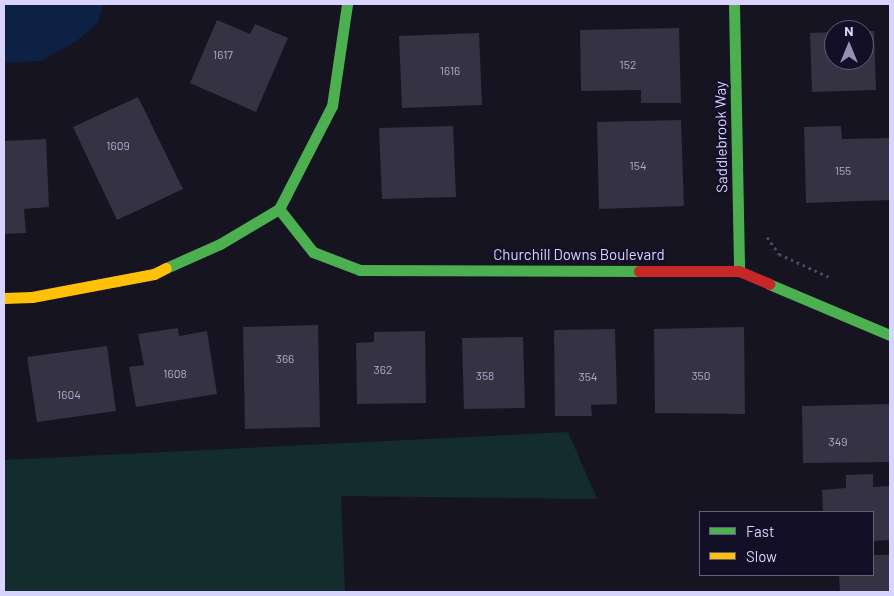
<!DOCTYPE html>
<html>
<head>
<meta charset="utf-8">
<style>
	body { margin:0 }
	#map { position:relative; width:894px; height:596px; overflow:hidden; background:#161421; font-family:Barlow,sans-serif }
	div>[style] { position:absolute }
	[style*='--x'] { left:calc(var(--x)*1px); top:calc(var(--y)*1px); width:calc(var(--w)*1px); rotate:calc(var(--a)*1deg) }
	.green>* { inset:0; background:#132c2d }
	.water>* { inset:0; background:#0d2144 }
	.building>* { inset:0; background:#343243 }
	.path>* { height:3px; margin-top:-1.5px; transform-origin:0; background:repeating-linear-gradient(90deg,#44505f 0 2.5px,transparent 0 6.5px) }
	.fast>* { height:11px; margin:-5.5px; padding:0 5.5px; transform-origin:5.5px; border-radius:5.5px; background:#4caf50 }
	.slow>* { height:11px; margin:-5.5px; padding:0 5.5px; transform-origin:5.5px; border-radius:5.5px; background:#ffc107 }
	.jam>* { height:11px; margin:-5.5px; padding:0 5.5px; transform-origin:5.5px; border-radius:5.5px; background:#c62828 }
	span { translate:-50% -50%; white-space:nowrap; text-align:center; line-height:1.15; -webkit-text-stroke:5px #130f26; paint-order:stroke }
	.number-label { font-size:12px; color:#b0acd0 }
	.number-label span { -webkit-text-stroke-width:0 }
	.street-label { font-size:15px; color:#d9d4ff }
	.frame { position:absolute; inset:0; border:5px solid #d9d4ff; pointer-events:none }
	.legend { position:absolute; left:699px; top:511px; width:175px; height:65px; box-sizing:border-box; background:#130f26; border:1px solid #625e7d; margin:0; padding:6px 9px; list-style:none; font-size:15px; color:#d9d4ff }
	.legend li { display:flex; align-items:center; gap:10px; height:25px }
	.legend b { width:25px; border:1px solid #625e7d }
	.north { position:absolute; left:824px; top:20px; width:50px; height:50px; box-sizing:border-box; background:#130f26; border:1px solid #625e7d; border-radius:50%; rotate:0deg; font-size:14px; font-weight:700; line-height:20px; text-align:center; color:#d9d4ff }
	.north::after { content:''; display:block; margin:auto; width:18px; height:22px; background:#9591b1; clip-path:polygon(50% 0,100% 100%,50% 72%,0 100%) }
</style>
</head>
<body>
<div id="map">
	<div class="green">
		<i style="clip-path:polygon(568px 432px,597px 499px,341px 496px,345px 592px,4px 592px,4px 460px)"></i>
	</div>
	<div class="water">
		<i style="clip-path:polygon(4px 4px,103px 4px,97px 24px,75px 42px,41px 61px,4px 63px)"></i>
	</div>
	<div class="building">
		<i style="clip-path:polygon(217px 20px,250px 34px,255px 24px,288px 38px,256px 112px,190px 83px)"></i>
		<i style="clip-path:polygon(679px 28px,681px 103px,641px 103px,641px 90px,581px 91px,580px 30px)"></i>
		<i style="clip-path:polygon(864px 31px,874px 31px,876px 90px,812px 92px,810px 33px,834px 32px,834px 60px,864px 60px)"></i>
		<i style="clip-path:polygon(479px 33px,482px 105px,402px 108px,399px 36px)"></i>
		<i style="clip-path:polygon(138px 97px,183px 189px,117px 220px,73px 127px)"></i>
		<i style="clip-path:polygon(681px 120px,684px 206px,599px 209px,597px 122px)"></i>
		<i style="clip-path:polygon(453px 126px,456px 197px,382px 199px,379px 128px)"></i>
		<i style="clip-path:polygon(841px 126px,842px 139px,890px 138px,890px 200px,806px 203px,804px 127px)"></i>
		<i style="clip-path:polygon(46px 139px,49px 207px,24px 209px,26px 233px,4px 234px,4px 141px)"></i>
		<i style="clip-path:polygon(318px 325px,320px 427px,245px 429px,243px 327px)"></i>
		<i style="clip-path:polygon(744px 327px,745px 414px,655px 413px,654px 329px)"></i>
		<i style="clip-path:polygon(178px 328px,179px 336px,207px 331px,217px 394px,136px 407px,129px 367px,144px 365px,138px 334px)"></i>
		<i style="clip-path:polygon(615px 329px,617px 404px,591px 405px,592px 416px,555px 416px,554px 330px)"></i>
		<i style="clip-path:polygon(425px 331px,426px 403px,357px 404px,356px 343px,374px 342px,374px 332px)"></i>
		<i style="clip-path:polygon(523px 337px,525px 408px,464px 409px,462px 338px)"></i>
		<i style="clip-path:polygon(107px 346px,116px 411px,37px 422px,27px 357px)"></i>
		<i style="clip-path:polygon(890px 404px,890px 462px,803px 463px,802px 406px)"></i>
		<i style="clip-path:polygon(873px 474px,873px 487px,890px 486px,890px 540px,873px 541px,873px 512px,823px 512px,822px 490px,846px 488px,846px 475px)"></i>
		<i style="clip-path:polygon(873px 555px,890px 555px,890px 592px,840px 592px,839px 575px,873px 575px)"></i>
	</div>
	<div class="path">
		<i style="--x:767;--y:237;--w:21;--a:55"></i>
		<i style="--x:779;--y:254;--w:55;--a:24.7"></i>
	</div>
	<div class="fast">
		<i style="--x:734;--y:4;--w:267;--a:88.9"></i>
		<i style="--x:279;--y:209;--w:55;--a:51.7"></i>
		<i style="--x:313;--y:252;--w:50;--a:21"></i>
		<i style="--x:360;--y:270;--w:279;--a:0.2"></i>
		<i style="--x:166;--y:268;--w:59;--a:-24"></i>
		<i style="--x:220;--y:244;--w:69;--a:-30.7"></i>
		<i style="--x:279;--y:209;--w:116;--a:-62.8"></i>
		<i style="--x:332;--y:106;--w:103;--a:-81.6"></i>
		<i style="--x:769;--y:284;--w:131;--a:22.9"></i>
	</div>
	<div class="slow">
		<i style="--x:4;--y:298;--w:28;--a:-2"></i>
		<i style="--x:32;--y:297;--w:124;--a:-10.7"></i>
		<i style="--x:154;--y:274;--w:13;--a:-27"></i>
	</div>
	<div class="jam">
		<i style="--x:639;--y:271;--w:100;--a:0"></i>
		<i style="--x:739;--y:271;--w:33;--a:23"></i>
	</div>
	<div class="number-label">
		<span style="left:223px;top:55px">1617</span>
		<span style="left:628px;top:65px">152</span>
		<span style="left:450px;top:71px">1616</span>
		<span style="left:118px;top:146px">1609</span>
		<span style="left:638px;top:166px">154</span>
		<span style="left:843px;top:171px">155</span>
		<span style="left:285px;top:359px">366</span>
		<span style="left:383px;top:370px">362</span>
		<span style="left:175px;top:374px">1608</span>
		<span style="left:485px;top:376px">358</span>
		<span style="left:701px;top:376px">350</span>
		<span style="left:588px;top:377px">354</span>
		<span style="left:69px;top:395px">1604</span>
		<span style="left:838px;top:442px">349</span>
	</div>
	<div class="street-label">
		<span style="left:721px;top:137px;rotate:-91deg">Saddlebrook Way</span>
		<span style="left:579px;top:255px">Churchill Downs Boulevard</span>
	</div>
	<div class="frame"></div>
	<ul class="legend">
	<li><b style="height:6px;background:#4caf50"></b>Fast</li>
	<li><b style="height:6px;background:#ffc107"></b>Slow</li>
	</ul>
	<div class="north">N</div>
</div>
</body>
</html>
